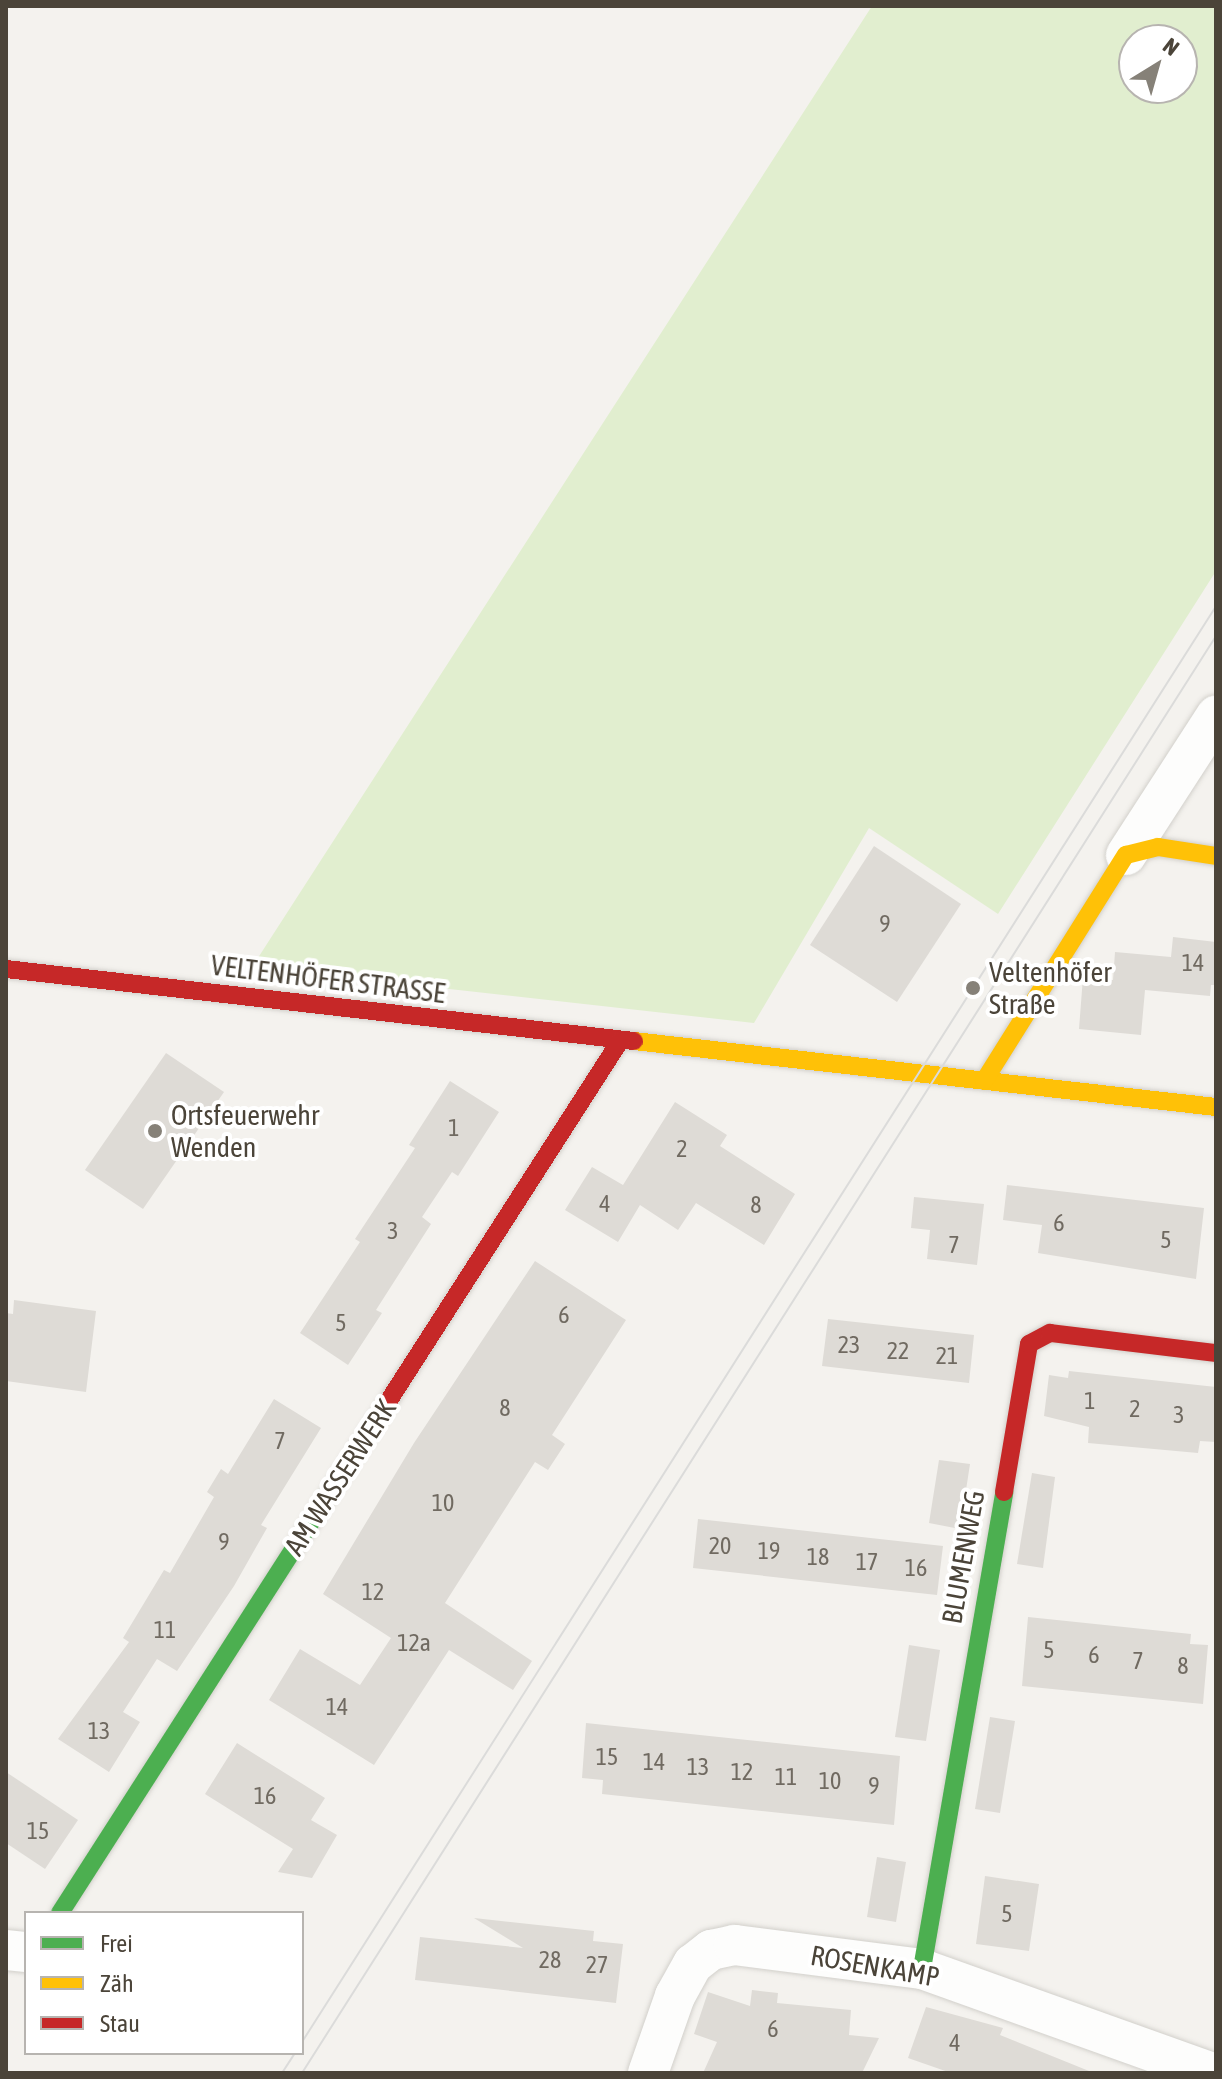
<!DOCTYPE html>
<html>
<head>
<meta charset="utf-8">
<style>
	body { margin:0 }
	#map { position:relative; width:1222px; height:2079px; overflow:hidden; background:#f4f2ee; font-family:"Asap Condensed",sans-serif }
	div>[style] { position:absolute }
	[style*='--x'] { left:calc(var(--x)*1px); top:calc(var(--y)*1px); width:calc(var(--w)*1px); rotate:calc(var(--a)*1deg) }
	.green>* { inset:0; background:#e1eecf }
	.building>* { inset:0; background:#dedbd6 }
	.roads { filter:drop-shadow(0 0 2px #d2d0cb) drop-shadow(0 0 2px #d2d0cb) }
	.street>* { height:40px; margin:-20px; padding:0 20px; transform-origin:20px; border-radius:20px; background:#fdfdfc }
	.fast>* { height:18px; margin:-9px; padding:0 9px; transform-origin:9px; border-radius:9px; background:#4caf50 }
	.slow>* { height:18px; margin:-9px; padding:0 9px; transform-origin:9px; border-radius:9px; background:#ffc107 }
	.jam>* { height:18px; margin:-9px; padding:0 9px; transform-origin:9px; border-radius:9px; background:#c62828 }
	.tram>* { height:2px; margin:-1px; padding:0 1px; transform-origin:1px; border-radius:1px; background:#dbdbda }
	.dots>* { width:22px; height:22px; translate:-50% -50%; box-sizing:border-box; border:4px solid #fff; border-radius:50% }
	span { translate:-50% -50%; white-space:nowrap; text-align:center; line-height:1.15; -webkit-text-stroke:8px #fff; paint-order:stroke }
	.number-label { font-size:24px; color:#706a61 }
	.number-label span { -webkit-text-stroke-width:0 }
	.poi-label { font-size:28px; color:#4b4439 }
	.left { translate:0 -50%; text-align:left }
	.street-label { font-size:28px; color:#4b4439 }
	.frame { position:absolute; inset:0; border:8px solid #4b4439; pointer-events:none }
	.legend { position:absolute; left:24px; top:1911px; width:280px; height:144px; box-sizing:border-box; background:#fff; border:2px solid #b7b4b0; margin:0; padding:10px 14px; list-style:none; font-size:24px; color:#4b4439 }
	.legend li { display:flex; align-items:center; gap:16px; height:40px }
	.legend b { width:40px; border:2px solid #b7b4b0 }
	.north { position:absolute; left:1118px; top:24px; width:80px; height:80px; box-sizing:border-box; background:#fff; border:2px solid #b7b4b0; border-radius:50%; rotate:37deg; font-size:22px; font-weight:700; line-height:32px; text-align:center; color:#4b4439 }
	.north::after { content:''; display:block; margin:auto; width:28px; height:36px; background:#868178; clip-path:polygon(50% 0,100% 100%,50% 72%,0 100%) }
</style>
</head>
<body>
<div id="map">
	<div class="green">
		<i style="clip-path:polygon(evenodd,872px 6px,1216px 6px,1216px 571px,998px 914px,869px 828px,754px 1023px,252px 967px,872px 6px,1134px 40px,1182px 40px,1182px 88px,1134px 88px,1134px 40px)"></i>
	</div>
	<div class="building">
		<i style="clip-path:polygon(874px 846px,961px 904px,897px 1002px,810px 945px)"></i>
		<i style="clip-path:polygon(1173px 937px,1216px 942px,1216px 985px,1211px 985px,1210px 996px,1145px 990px,1141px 1035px,1079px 1029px,1083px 977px,1113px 980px,1115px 952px,1171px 957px)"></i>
		<i style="clip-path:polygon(166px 1053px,224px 1092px,143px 1209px,85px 1170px)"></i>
		<i style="clip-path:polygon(450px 1081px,499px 1112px,458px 1176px,452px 1172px,422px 1217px,431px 1224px,376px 1310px,382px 1313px,348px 1365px,300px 1333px,360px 1242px,355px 1239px,415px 1148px,409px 1145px)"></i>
		<i style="clip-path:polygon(675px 1102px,727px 1135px,720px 1146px,795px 1194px,764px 1245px,696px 1203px,678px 1230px,640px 1205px,618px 1242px,565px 1210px,592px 1167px,623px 1185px)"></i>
		<i style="clip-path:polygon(1007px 1185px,1204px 1208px,1196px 1279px,1038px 1253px,1042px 1225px,1003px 1220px)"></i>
		<i style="clip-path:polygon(914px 1197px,984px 1204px,977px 1265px,927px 1259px,930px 1230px,911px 1228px)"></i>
		<i style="clip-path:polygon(535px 1261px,626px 1320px,552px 1435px,565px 1444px,548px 1470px,535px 1462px,445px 1603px,532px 1661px,513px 1690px,449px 1650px,374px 1765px,269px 1700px,300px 1649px,360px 1685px,391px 1638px,323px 1594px,414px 1443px)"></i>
		<i style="clip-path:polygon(14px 1300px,96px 1311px,86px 1392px,6px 1381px,6px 1313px,13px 1314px)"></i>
		<i style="clip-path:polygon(828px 1319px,974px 1335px,969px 1383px,822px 1366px)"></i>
		<i style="clip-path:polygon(1069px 1371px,1216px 1387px,1216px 1442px,1200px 1441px,1198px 1453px,1088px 1443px,1089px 1427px,1044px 1416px,1049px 1375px,1068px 1378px)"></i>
		<i style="clip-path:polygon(274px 1399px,321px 1428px,261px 1525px,267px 1528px,234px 1586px,177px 1671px,157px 1659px,123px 1712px,140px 1722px,109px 1772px,58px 1739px,129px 1642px,123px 1638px,164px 1570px,170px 1573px,214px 1497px,207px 1492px,221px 1469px,228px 1474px)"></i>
		<i style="clip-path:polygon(939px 1460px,970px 1464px,960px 1529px,929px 1523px)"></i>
		<i style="clip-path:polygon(1032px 1473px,1055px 1477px,1043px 1568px,1017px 1564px)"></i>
		<i style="clip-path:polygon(698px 1519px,943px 1546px,937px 1595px,693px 1568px)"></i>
		<i style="clip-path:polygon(1028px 1617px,1191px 1634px,1190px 1644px,1208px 1645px,1203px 1704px,1022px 1686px)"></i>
		<i style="clip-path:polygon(909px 1645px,940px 1650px,926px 1741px,895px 1737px)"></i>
		<i style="clip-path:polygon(990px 1717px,1015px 1721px,1000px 1813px,975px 1809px)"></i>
		<i style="clip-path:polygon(586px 1723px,900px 1756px,894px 1825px,602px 1794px,603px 1780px,582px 1778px)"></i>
		<i style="clip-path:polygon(237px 1743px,325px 1798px,311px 1820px,337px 1835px,312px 1878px,278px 1872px,293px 1849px,205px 1794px)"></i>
		<i style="clip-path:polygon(6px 1772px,78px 1820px,45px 1869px,6px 1843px)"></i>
		<i style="clip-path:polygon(877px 1857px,906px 1862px,896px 1922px,867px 1917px)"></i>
		<i style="clip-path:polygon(985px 1876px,1039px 1884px,1029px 1951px,976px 1944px)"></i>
		<i style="clip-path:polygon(474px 1918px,594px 1931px,593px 1941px,623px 1944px,616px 2003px,415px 1980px,420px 1937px,523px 1948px)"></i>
		<i style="clip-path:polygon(752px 1990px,778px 1993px,777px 2003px,851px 2010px,849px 2035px,879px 2038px,862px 2073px,703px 2073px,717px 2042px,694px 2034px,708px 1992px,750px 2006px)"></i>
		<i style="clip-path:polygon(926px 2007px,1003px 2028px,1000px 2035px,1094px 2073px,951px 2073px,908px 2058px)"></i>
	</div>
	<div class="roads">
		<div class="street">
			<i style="--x:1126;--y:855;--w:166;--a:-57.1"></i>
			<i style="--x:6;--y:1950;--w:20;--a:6"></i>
			<i style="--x:648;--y:2073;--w:82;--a:-70.7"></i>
			<i style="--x:675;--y:1996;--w:37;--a:-61"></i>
			<i style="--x:693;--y:1964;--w:23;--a:-38"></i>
			<i style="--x:711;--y:1950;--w:24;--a:-12"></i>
			<i style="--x:734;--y:1945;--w:190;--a:7.3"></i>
			<i style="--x:922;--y:1969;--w:309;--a:19.7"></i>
		</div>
		<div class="fast">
			<i style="--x:60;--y:1913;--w:483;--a:-57.3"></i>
			<i style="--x:922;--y:1969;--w:484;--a:-80.2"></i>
		</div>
		<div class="slow">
			<i style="--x:634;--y:1041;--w:586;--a:6.47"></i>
			<i style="--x:984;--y:1081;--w:267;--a:-57.9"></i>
			<i style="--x:1126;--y:855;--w:33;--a:-14"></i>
			<i style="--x:1158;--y:847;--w:59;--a:8.8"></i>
		</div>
		<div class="jam">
			<i style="--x:6;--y:969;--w:632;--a:6.54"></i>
			<i style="--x:1004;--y:1492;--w:150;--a:-80.4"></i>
			<i style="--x:1029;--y:1344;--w:24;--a:-28"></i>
			<i style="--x:1050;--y:1333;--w:167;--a:6.9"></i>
			<i style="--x:321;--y:1506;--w:553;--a:-57.26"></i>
		</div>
	</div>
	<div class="tram">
		<i style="--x:302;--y:2042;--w:1702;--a:-57.52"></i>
		<i style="--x:282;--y:2073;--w:24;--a:-57"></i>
		<i style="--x:302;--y:2073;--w:1703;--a:-57.54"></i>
	</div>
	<div class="dots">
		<i style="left:973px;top:988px;background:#868178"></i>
		<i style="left:155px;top:1131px;background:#868178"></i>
	</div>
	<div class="number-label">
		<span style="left:885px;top:924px">9</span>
		<span style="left:1193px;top:963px">14</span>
		<span style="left:454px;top:1128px">1</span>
		<span style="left:682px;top:1149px">2</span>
		<span style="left:605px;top:1204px">4</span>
		<span style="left:756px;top:1205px">8</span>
		<span style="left:1059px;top:1223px">6</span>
		<span style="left:393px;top:1231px">3</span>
		<span style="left:1166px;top:1240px">5</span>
		<span style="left:954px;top:1245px">7</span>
		<span style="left:564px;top:1315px">6</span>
		<span style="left:341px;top:1323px">5</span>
		<span style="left:849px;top:1345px">23</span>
		<span style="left:898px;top:1351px">22</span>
		<span style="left:947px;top:1356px">21</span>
		<span style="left:1090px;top:1401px">1</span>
		<span style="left:505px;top:1408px">8</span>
		<span style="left:1135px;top:1409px">2</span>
		<span style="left:1179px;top:1415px">3</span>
		<span style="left:280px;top:1441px">7</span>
		<span style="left:443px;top:1503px">10</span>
		<span style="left:224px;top:1542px">9</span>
		<span style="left:720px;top:1546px">20</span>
		<span style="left:769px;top:1551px">19</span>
		<span style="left:818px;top:1557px">18</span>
		<span style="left:867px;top:1562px">17</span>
		<span style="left:916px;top:1568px">16</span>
		<span style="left:373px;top:1592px">12</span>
		<span style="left:165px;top:1630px">11</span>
		<span style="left:414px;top:1643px">12a</span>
		<span style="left:1049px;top:1650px">5</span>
		<span style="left:1094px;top:1655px">6</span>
		<span style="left:1138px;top:1661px">7</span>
		<span style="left:1183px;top:1666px">8</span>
		<span style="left:337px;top:1707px">14</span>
		<span style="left:99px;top:1731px">13</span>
		<span style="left:607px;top:1757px">15</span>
		<span style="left:654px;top:1762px">14</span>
		<span style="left:698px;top:1767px">13</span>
		<span style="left:742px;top:1772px">12</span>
		<span style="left:786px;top:1777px">11</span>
		<span style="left:830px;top:1781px">10</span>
		<span style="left:874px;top:1786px">9</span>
		<span style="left:265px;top:1796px">16</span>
		<span style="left:38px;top:1831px">15</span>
		<span style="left:1007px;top:1914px">5</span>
		<span style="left:550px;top:1960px">28</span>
		<span style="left:597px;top:1965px">27</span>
		<span style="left:773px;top:2029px">6</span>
		<span style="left:955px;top:2043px">4</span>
	</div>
	<div class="poi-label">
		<span class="left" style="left:989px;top:988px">Veltenhöfer<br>Straße</span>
		<span class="left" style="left:171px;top:1131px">Ortsfeuerwehr<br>Wenden</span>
	</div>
	<div class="street-label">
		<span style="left:328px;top:979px;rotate:7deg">VELTENHÖFER STRASSE</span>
		<span style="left:340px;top:1477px;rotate:-57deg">AM WASSERWERK</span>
		<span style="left:963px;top:1557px;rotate:-80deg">BLUMENWEG</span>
		<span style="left:875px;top:1966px;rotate:10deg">ROSENKAMP</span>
	</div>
	<div class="frame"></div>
	<ul class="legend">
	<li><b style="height:10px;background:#4caf50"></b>Frei</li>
	<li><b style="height:10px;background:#ffc107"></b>Zäh</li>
	<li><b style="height:10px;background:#c62828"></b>Stau</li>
	</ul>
	<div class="north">N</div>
</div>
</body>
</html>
